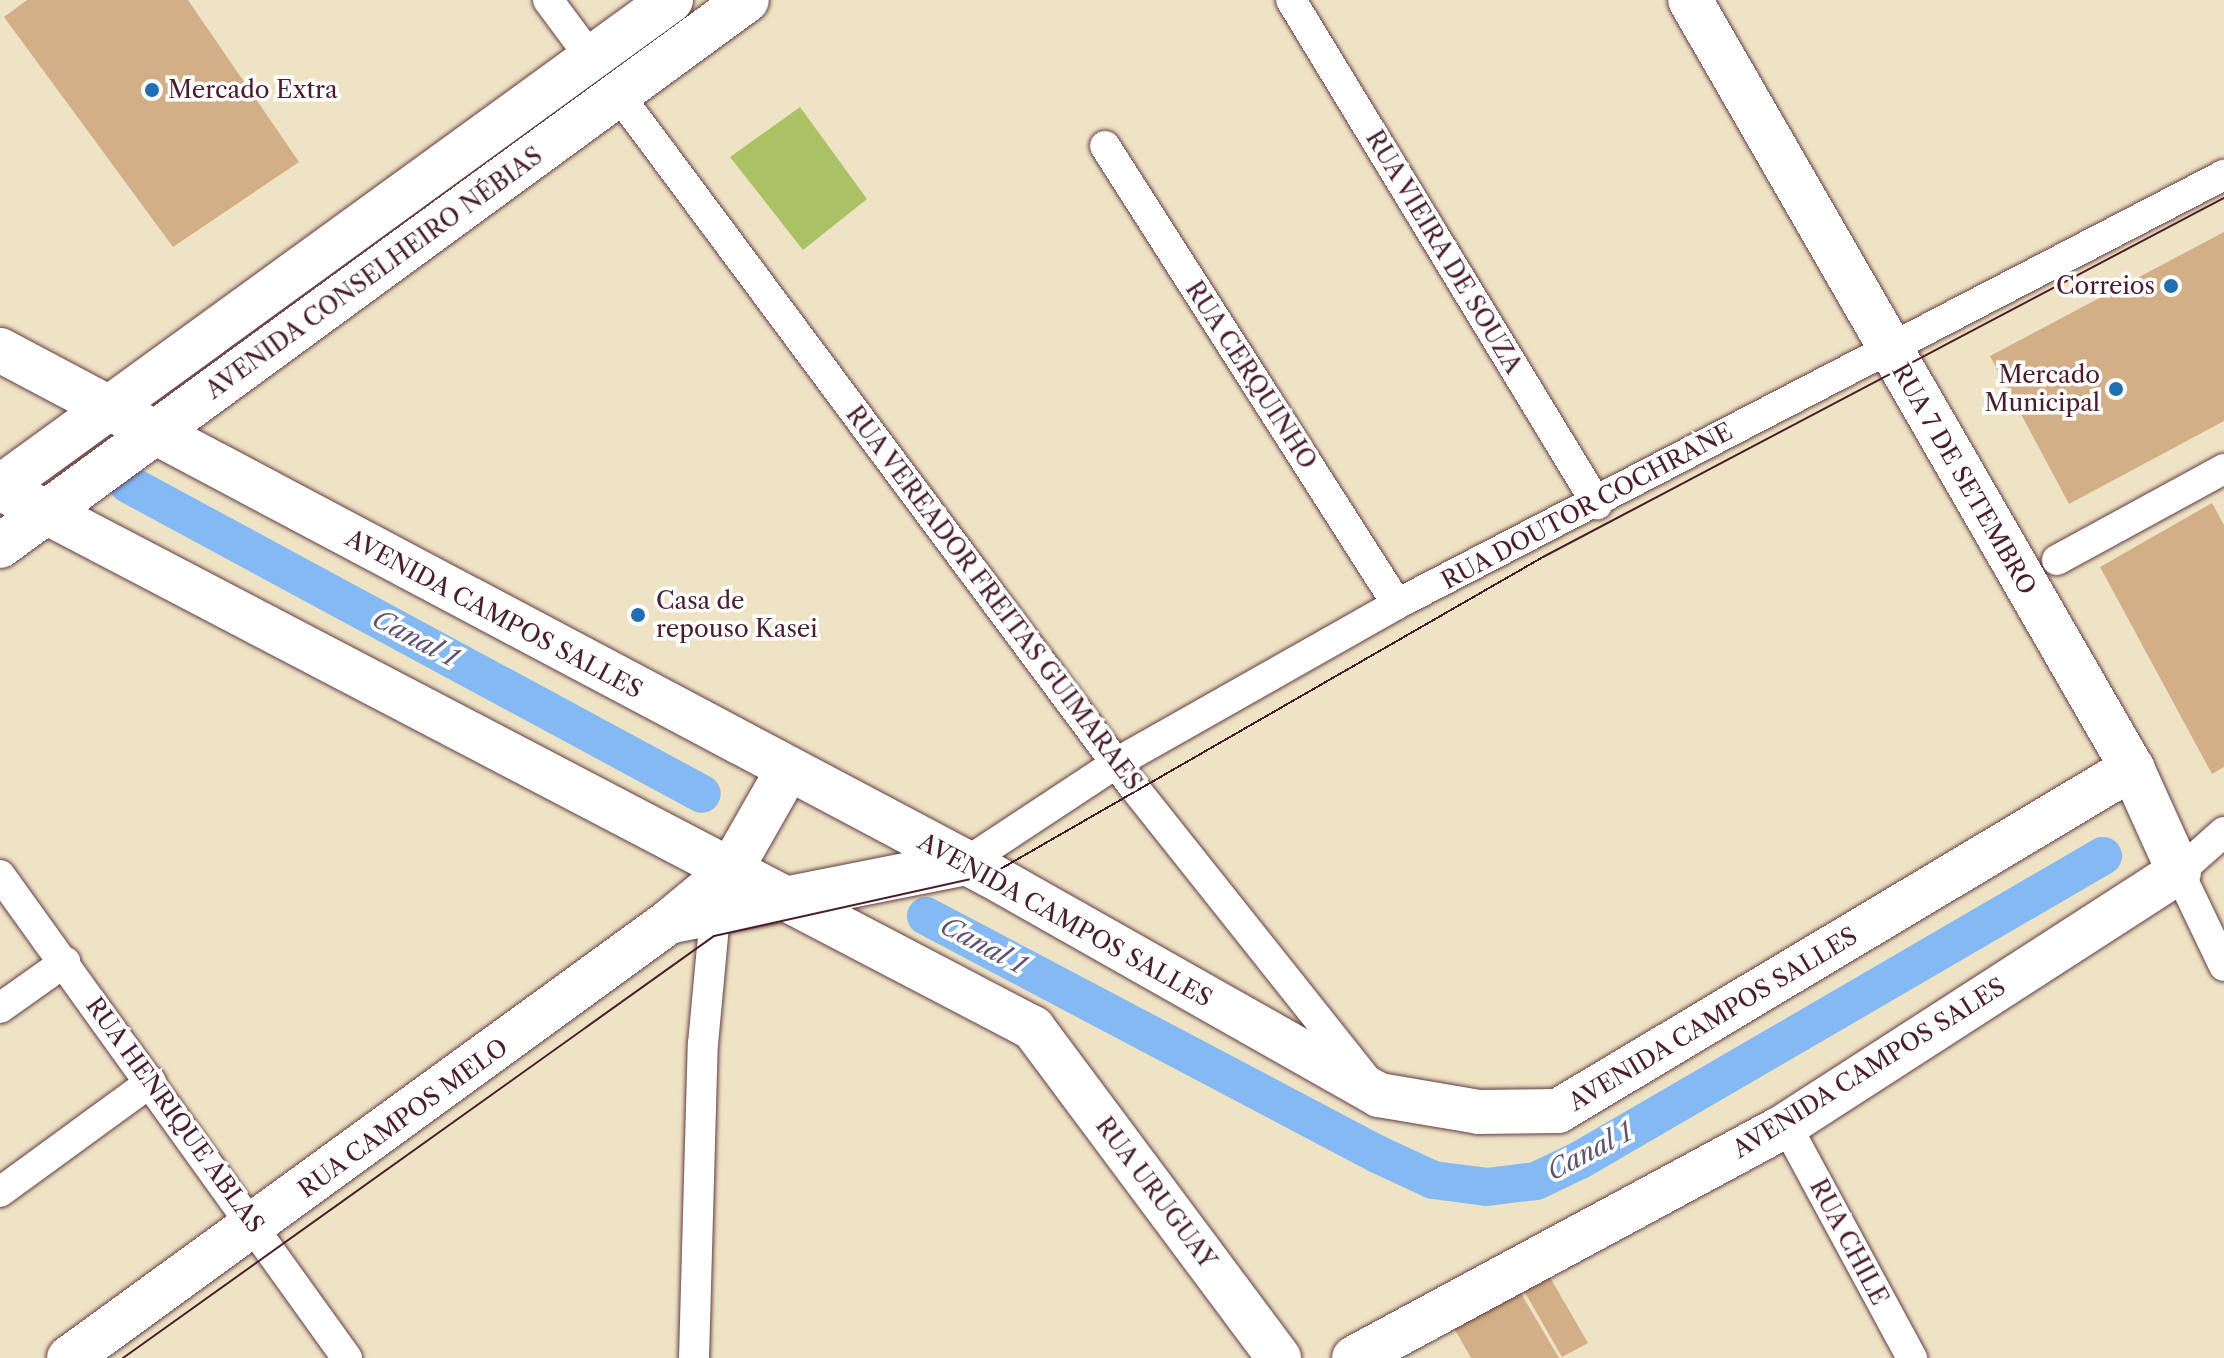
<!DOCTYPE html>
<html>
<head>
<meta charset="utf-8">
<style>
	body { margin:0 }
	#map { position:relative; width:2224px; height:1358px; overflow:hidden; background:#efe3c5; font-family:"Libre Caslon Text",serif }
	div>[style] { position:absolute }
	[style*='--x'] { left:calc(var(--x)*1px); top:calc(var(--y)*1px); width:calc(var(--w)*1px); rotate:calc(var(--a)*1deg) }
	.green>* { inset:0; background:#aac166 }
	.canal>* { height:38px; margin:-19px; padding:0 19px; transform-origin:19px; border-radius:19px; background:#85b9f3 }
	.building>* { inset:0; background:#d2af87 }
	.roads { filter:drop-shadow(0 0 2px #633c42) drop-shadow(0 0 2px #633c42) }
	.street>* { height:30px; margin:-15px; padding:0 15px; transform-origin:15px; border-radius:15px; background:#fff }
	.secondary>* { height:44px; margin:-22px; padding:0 22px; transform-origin:22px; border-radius:22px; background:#fff }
	.tram>* { height:2px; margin:-1px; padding:0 1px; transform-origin:1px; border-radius:1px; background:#4a1f2b }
	.dots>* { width:22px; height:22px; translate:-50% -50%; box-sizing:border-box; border:4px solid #fff; border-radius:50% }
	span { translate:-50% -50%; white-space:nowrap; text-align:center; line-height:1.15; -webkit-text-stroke:7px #fff; paint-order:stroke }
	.poi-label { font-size:24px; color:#4a1f2b }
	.left { translate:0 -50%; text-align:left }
	.right { translate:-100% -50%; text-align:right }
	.street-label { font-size:24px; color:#4a1f2b }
	.water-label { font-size:26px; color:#5f5571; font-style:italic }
</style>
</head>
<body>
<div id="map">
	<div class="green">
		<i style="clip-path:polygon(800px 107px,867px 199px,803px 250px,730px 157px)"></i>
	</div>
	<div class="canal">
		<i style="--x:128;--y:484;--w:652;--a:28.37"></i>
		<i style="--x:926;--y:916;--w:510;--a:27.82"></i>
		<i style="--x:1377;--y:1154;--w:62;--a:24.9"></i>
		<i style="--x:1433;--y:1180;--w:54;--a:7.4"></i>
		<i style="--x:1487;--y:1187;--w:49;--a:-7"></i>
		<i style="--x:1536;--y:1181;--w:49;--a:-25.5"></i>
		<i style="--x:1580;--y:1160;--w:605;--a:-30.17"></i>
	</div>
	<div class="building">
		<i style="clip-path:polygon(27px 0,188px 0,299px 162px,173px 247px,4px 17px)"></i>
		<i style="clip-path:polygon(2224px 232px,2224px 421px,2069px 504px,1990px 356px)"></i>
		<i style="clip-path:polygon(2212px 503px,2224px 525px,2224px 767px,2212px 774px,2100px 567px)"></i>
		<i style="clip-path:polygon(1544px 1267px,1588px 1343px,1562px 1357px,1519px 1282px)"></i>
		<i style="clip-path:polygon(1519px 1290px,1559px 1358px,1471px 1358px,1454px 1328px)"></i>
	</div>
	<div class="roads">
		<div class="street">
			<i style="--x:548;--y:0;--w:72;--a:53.4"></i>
			<i style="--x:1291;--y:0;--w:590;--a:58.74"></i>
			<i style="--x:618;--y:94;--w:863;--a:53.34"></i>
			<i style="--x:1133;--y:786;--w:376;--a:51.5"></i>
			<i style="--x:1105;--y:146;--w:543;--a:57.48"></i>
			<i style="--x:2057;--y:560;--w:190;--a:-28.6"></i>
			<i style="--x:2224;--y:832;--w:60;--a:138.4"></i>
			<i style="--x:2179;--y:872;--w:104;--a:64.4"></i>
			<i style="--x:965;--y:863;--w:183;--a:-33.4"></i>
			<i style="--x:1118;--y:762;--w:321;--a:-29.5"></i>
			<i style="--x:1397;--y:604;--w:932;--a:-27.42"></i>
			<i style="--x:0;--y:875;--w:595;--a:54.31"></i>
			<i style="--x:0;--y:1008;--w:80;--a:-35.3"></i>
			<i style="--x:1786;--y:1125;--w:265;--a:61.6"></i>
			<i style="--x:0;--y:1192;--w:187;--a:-36.1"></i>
			<i style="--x:694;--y:1358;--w:314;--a:-88.4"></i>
			<i style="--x:703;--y:1044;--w:131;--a:-84.7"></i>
		</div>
		<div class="secondary">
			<i style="--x:0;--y:350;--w:1121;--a:27.94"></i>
			<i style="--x:990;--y:875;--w:447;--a:29.5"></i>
			<i style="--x:1379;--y:1095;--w:101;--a:9.6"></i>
			<i style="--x:1479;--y:1112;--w:79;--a:-0.7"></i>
			<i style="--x:1558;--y:1111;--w:669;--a:-30.86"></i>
			<i style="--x:0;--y:487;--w:829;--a:-35.97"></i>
			<i style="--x:0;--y:488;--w:1166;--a:27.6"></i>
			<i style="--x:1033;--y:1028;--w:412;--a:53.3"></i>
			<i style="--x:0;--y:546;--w:925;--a:-36.16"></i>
			<i style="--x:673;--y:921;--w:298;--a:-11.2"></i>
			<i style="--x:69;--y:1358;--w:743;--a:-36.02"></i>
			<i style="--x:670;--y:921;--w:78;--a:-39.8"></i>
			<i style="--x:730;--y:871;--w:115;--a:-60.3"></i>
			<i style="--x:1354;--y:1358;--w:491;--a:-28.3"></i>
			<i style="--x:1786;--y:1125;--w:467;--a:-32.8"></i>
			<i style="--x:2179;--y:872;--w:114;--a:-114.3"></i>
			<i style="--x:2132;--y:768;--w:886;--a:-119.92"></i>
		</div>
	</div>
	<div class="tram">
		<i style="--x:123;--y:1358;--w:726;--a:-35.53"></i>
		<i style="--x:714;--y:936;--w:283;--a:-12.5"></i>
		<i style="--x:990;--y:875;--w:638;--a:-29.9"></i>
		<i style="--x:1543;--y:557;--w:770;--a:-27.8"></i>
	</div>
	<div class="dots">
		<i style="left:152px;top:90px;background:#1f6fb2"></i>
		<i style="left:2171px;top:286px;background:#1f6fb2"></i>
		<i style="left:2116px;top:389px;background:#1f6fb2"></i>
		<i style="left:638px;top:615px;background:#1f6fb2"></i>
	</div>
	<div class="poi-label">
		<span class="left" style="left:168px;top:90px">Mercado Extra</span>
		<span class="right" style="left:2155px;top:286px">Correios</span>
		<span class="right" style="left:2100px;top:389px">Mercado<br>Municipal</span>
		<span class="left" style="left:656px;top:615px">Casa de<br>repouso Kasei</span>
	</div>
	<div class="street-label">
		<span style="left:1444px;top:252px;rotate:59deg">RUA VIEIRA DE SOUZA</span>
		<span style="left:374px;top:273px;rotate:-36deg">AVENIDA CONSELHEIRO NÉBIAS</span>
		<span style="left:1251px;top:375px;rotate:57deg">RUA CERQUINHO</span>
		<span style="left:1964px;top:479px;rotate:60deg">RUA 7 DE SETEMBRO</span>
		<span style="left:1587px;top:506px;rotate:-28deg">RUA DOUTOR COCHRANE</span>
		<span style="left:994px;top:598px;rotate:53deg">RUA VEREADOR FREITAS GUIMARAES</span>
		<span style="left:494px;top:614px;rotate:28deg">AVENIDA CAMPOS SALLES</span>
		<span style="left:1065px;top:920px;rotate:29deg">AVENIDA CAMPOS SALLES</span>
		<span style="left:1713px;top:1019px;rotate:-31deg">AVENIDA CAMPOS SALLES</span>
		<span style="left:1869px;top:1068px;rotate:-32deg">AVENIDA CAMPOS SALES</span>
		<span style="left:175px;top:1115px;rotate:54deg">RUA HENRIQUE ABLAS</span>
		<span style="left:403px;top:1118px;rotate:-36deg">RUA CAMPOS MELO</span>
		<span style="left:1156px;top:1193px;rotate:53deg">RUA URUGUAY</span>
		<span style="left:1849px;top:1242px;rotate:62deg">RUA CHILE</span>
	</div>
	<div class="water-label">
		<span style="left:415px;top:639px;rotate:28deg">Canal 1</span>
		<span style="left:983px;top:946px;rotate:28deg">Canal 1</span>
		<span style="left:1590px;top:1152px;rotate:-28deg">Canal 1</span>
	</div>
</div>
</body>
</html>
